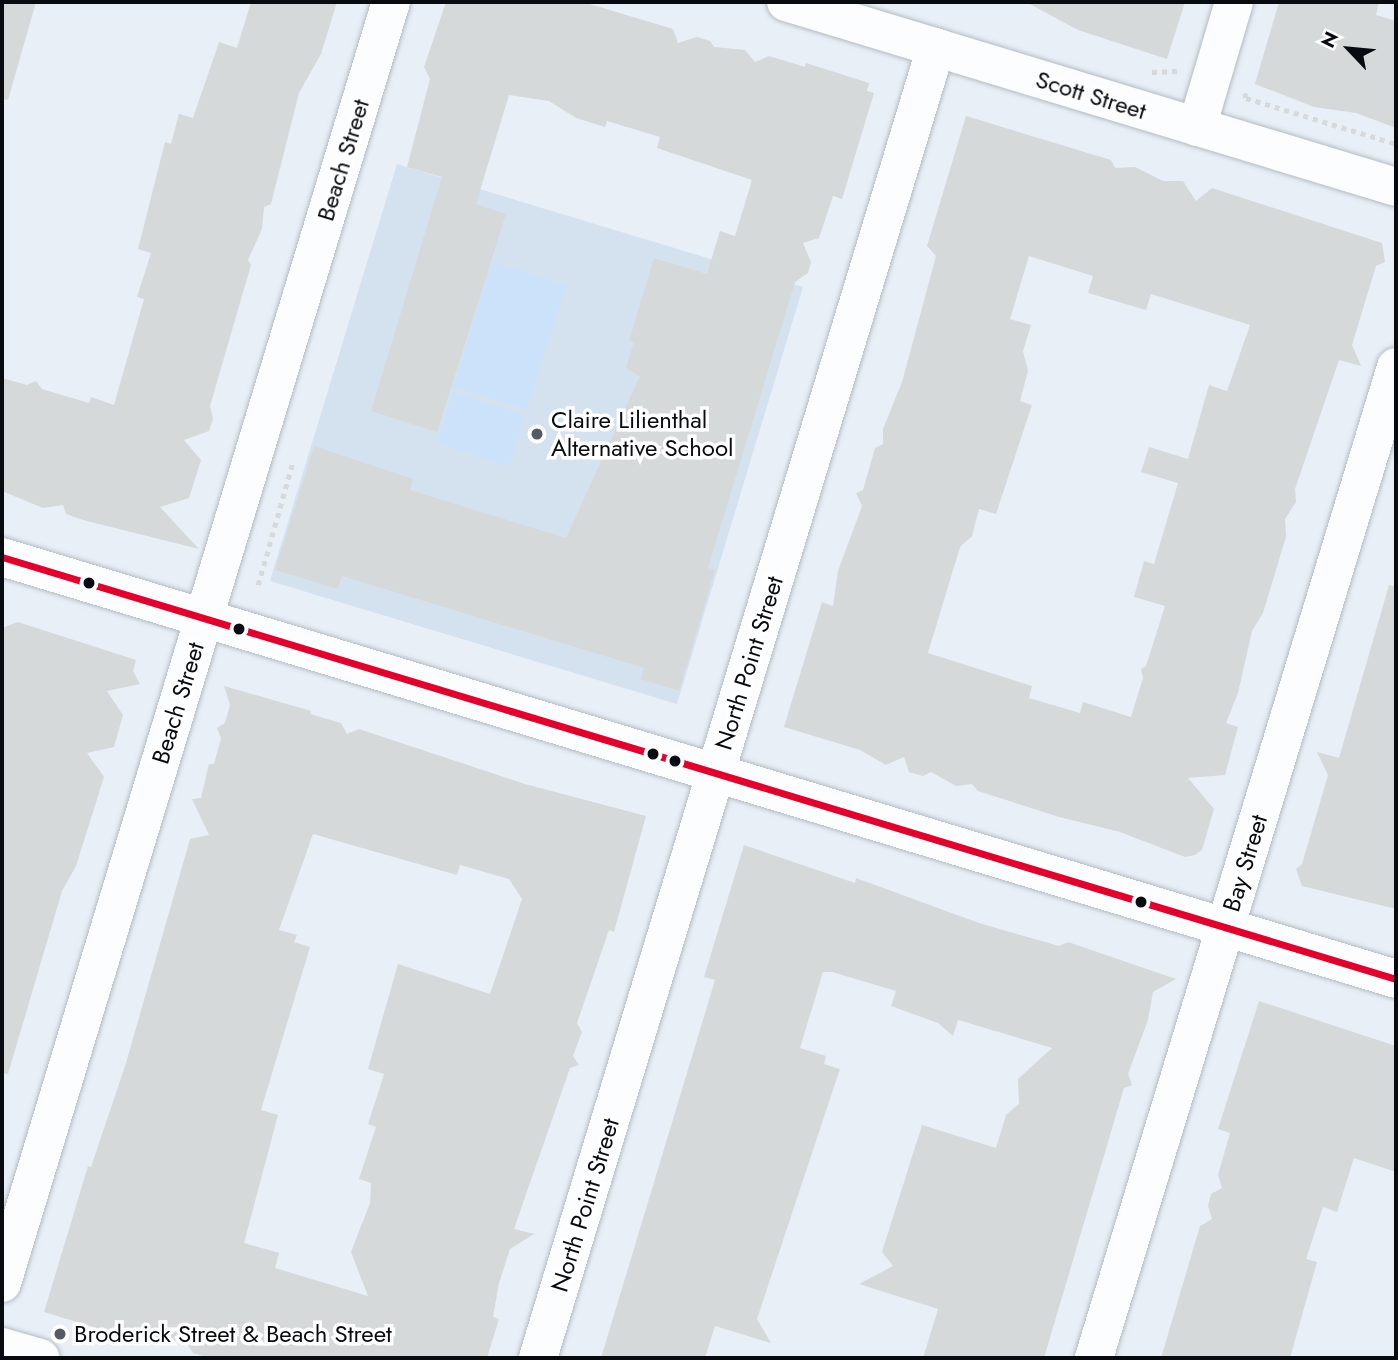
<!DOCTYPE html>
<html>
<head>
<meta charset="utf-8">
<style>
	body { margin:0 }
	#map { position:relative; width:1398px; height:1360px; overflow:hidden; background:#e8eff7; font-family:Jost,sans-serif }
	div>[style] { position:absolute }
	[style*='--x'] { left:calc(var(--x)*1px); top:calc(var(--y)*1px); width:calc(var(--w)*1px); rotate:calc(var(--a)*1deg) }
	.built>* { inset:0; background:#d4e1ef }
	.green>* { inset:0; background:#cce2fb }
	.building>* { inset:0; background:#d6d9da }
	.path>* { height:4.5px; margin-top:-2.25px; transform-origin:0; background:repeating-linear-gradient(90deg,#d7d9db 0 5px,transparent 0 10px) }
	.roads { filter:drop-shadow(0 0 2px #b5bbc1) drop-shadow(0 0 2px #b5bbc1) }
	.street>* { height:38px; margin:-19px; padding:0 19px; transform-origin:19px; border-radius:19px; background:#fcfdfe }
	.secondary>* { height:38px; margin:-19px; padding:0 19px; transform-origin:19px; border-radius:19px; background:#fcfdfe }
	.bus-1>* { height:7px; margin:-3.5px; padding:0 3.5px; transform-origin:3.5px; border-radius:3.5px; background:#e4002b }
	.dots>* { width:19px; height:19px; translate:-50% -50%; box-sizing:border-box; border:4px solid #fff; border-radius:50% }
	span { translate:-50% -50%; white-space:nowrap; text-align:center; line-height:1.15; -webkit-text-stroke:7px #fff; paint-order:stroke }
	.street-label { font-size:24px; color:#080c11 }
	.poi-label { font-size:24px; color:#080c11 }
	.left { translate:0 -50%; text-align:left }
	.frame { position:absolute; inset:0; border:4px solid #080c11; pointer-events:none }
	.north { position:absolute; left:1314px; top:14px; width:70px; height:70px; -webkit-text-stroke:5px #fff; paint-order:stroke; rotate:296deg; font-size:19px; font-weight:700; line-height:28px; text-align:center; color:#080c11 }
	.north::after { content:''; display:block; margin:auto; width:24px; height:32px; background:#080c11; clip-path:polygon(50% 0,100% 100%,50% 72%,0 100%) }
</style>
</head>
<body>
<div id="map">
	<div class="built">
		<i style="clip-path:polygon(397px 164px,803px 287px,677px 704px,270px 581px)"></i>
	</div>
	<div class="green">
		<i style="clip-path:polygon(492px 262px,566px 285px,527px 410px,453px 387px)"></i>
		<i style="clip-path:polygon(453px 392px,525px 415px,509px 466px,437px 443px)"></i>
	</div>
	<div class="building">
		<i style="clip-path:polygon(2px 2px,36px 2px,8px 100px,2px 99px)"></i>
		<i style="clip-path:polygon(251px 2px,337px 2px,321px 54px,299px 93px,271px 204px,264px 207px,262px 229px,248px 260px,251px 265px,210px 406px,213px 419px,209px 431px,184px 440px,201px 460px,189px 498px,160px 507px,199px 549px,83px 520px,66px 514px,63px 505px,43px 508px,2px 491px,2px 378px,27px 385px,36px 381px,42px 389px,89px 403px,91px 397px,114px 405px,144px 299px,137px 297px,151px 253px,138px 249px,165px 142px,171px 144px,179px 114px,193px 118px,219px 42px,237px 48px)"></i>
		<i style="clip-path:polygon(446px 2px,583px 2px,673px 29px,678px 43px,697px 37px,710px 41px,714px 47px,745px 50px,755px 62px,769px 56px,805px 67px,806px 63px,869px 83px,867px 91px,874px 93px,842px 199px,833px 196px,819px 238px,803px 243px,811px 262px,808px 273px,795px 282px,708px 568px,715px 570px,679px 691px,641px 679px,644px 668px,342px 576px,338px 589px,275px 570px,314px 446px,413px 479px,410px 490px,566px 538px,640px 376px,626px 368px,634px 342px,629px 341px,654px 258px,707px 274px,720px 231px,735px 236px,752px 180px,657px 148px,660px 137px,607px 121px,605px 127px,576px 118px,549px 101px,509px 95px,476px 204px,506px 214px,437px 432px,371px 411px,442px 177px,407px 167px,430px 79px,424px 67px)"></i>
		<i style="clip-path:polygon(1026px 2px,1185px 2px,1167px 59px,1078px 30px)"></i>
		<i style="clip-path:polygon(1279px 2px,1379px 2px,1376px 15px,1396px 21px,1396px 128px,1356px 113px,1314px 107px,1255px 84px)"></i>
		<i style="clip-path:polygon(evenodd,966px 116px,1111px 160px,1115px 168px,1135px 167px,1163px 181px,1183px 181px,1196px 201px,1212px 188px,1382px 243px,1385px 262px,1376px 266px,1352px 345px,1361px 366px,1339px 360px,1295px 489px,1296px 502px,1285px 519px,1286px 537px,1263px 613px,1252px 631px,1238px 693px,1226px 723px,1238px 727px,1225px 775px,1188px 778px,1214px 809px,1202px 850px,1195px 855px,1185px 857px,1120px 832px,1059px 817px,978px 791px,972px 784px,956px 786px,931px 772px,923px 776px,909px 772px,904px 757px,886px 765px,860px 750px,784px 727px,822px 602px,833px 606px,838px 571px,862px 506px,856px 493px,863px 490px,875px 448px,883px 444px,883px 429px,902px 382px,936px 256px,927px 246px,966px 116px,1029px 256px,1093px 276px,1088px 293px,1146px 310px,1151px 294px,1250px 325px,1227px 391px,1209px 385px,1188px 459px,1149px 447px,1141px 472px,1178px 483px,1154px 564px,1144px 561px,1134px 597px,1165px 606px,1146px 666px,1141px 669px,1143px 678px,1131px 717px,1083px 702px,1080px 713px,1029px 698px,1032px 686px,928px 653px,960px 547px,972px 536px,979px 509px,996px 514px,1032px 405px,1020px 401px,1028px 371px,1023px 351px,1031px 325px,1010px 319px,1029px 256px)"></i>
		<i style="clip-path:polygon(1389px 585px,1396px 587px,1396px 909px,1302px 886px,1296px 869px,1302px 864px,1328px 775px,1317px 752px,1339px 758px)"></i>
		<i style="clip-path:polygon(18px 622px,136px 660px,133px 671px,140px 684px,107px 691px,123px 715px,114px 747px,87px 753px,104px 777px,76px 866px,62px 891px,8px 1074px,2px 1073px,2px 628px)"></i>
		<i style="clip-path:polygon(evenodd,224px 686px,311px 711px,310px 714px,341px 723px,347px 734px,359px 729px,525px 784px,646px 816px,614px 932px,609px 930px,577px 1023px,582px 1032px,573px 1056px,579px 1065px,570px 1068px,514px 1229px,534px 1234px,510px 1249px,499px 1283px,493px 1317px,499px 1319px,487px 1358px,209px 1358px,193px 1353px,183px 1338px,168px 1344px,145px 1336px,143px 1342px,44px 1312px,88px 1166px,91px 1167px,126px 1063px,190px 839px,209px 835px,192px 799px,201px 798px,209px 764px,214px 764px,221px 738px,217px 728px,225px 723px,230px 705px,224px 686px,313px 834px,457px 875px,460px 865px,509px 879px,522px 899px,490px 994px,398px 964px,368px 1069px,384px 1074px,368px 1124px,376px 1127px,359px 1179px,371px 1183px,370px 1203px,351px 1252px,368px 1296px,275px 1268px,279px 1253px,244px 1243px,278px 1115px,261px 1110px,310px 947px,294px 942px,297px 935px,279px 930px,313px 834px)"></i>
		<i style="clip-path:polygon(744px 845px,855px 883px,856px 878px,979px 923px,1059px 946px,1068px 942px,1176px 979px,1153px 992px,1148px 1020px,1128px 1074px,1132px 1085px,1124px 1088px,1044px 1358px,923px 1358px,938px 1309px,859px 1284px,893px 1266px,882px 1252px,922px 1125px,996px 1148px,1006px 1115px,1019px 1104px,1018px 1079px,1052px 1048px,958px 1020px,953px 1036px,938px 1023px,891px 1006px,896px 991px,832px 972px,823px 972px,800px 1048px,826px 1056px,824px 1064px,840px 1069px,757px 1319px,771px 1343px,715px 1326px,705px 1358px,601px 1358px,715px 980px,704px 977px)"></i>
		<i style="clip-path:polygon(1259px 1001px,1396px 1046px,1396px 1172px,1354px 1158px,1337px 1212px,1323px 1207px,1306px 1259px,1317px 1262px,1290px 1358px,1161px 1358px,1200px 1226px,1212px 1219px,1208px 1206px,1211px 1194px,1222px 1188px,1218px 1175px,1230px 1133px,1218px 1129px)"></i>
	</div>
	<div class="path">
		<i style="--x:1152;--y:72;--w:26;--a:-2"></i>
		<i style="--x:1245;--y:93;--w:5;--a:79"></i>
		<i style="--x:1246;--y:98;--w:157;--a:17"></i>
		<i style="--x:258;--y:585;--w:129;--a:-74.2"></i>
	</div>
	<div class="roads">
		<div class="street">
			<i style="--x:786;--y:2;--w:637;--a:16.87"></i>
			<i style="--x:1197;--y:127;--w:130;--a:-73.5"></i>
			<i style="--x:2;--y:1283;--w:1339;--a:-73.11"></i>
			<i style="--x:2;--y:1347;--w:40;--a:16"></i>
			<i style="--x:538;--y:1358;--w:1370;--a:-73.11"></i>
			<i style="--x:1094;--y:1358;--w:1036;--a:-73.05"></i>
		</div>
		<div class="secondary">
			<i style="--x:2;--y:557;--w:1456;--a:16.84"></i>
		</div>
	</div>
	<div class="bus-1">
		<i style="--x:2;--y:557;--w:1456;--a:16.84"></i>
	</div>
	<div class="dots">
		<i style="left:537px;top:434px;background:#565b62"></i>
		<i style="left:89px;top:583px;background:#080c11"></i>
		<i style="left:239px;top:629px;background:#080c11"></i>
		<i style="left:653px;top:754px;background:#080c11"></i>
		<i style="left:675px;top:761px;background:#080c11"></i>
		<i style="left:1141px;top:902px;background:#080c11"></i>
		<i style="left:60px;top:1334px;background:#565b62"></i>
	</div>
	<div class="street-label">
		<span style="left:1091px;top:95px;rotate:17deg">Scott Street</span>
		<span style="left:343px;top:160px;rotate:-73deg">Beach Street</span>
		<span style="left:749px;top:663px;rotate:-73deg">North Point Street</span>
		<span style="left:178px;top:703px;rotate:-73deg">Beach Street</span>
		<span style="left:1245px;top:863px;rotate:-73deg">Bay Street</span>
		<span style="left:585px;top:1205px;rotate:-73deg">North Point Street</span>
	</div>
	<div class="poi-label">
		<span class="left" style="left:551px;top:434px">Claire Lilienthal<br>Alternative School</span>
		<span class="left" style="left:74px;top:1334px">Broderick Street &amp; Beach Street</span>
	</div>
	<div class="frame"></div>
	<div class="north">N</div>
</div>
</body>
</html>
